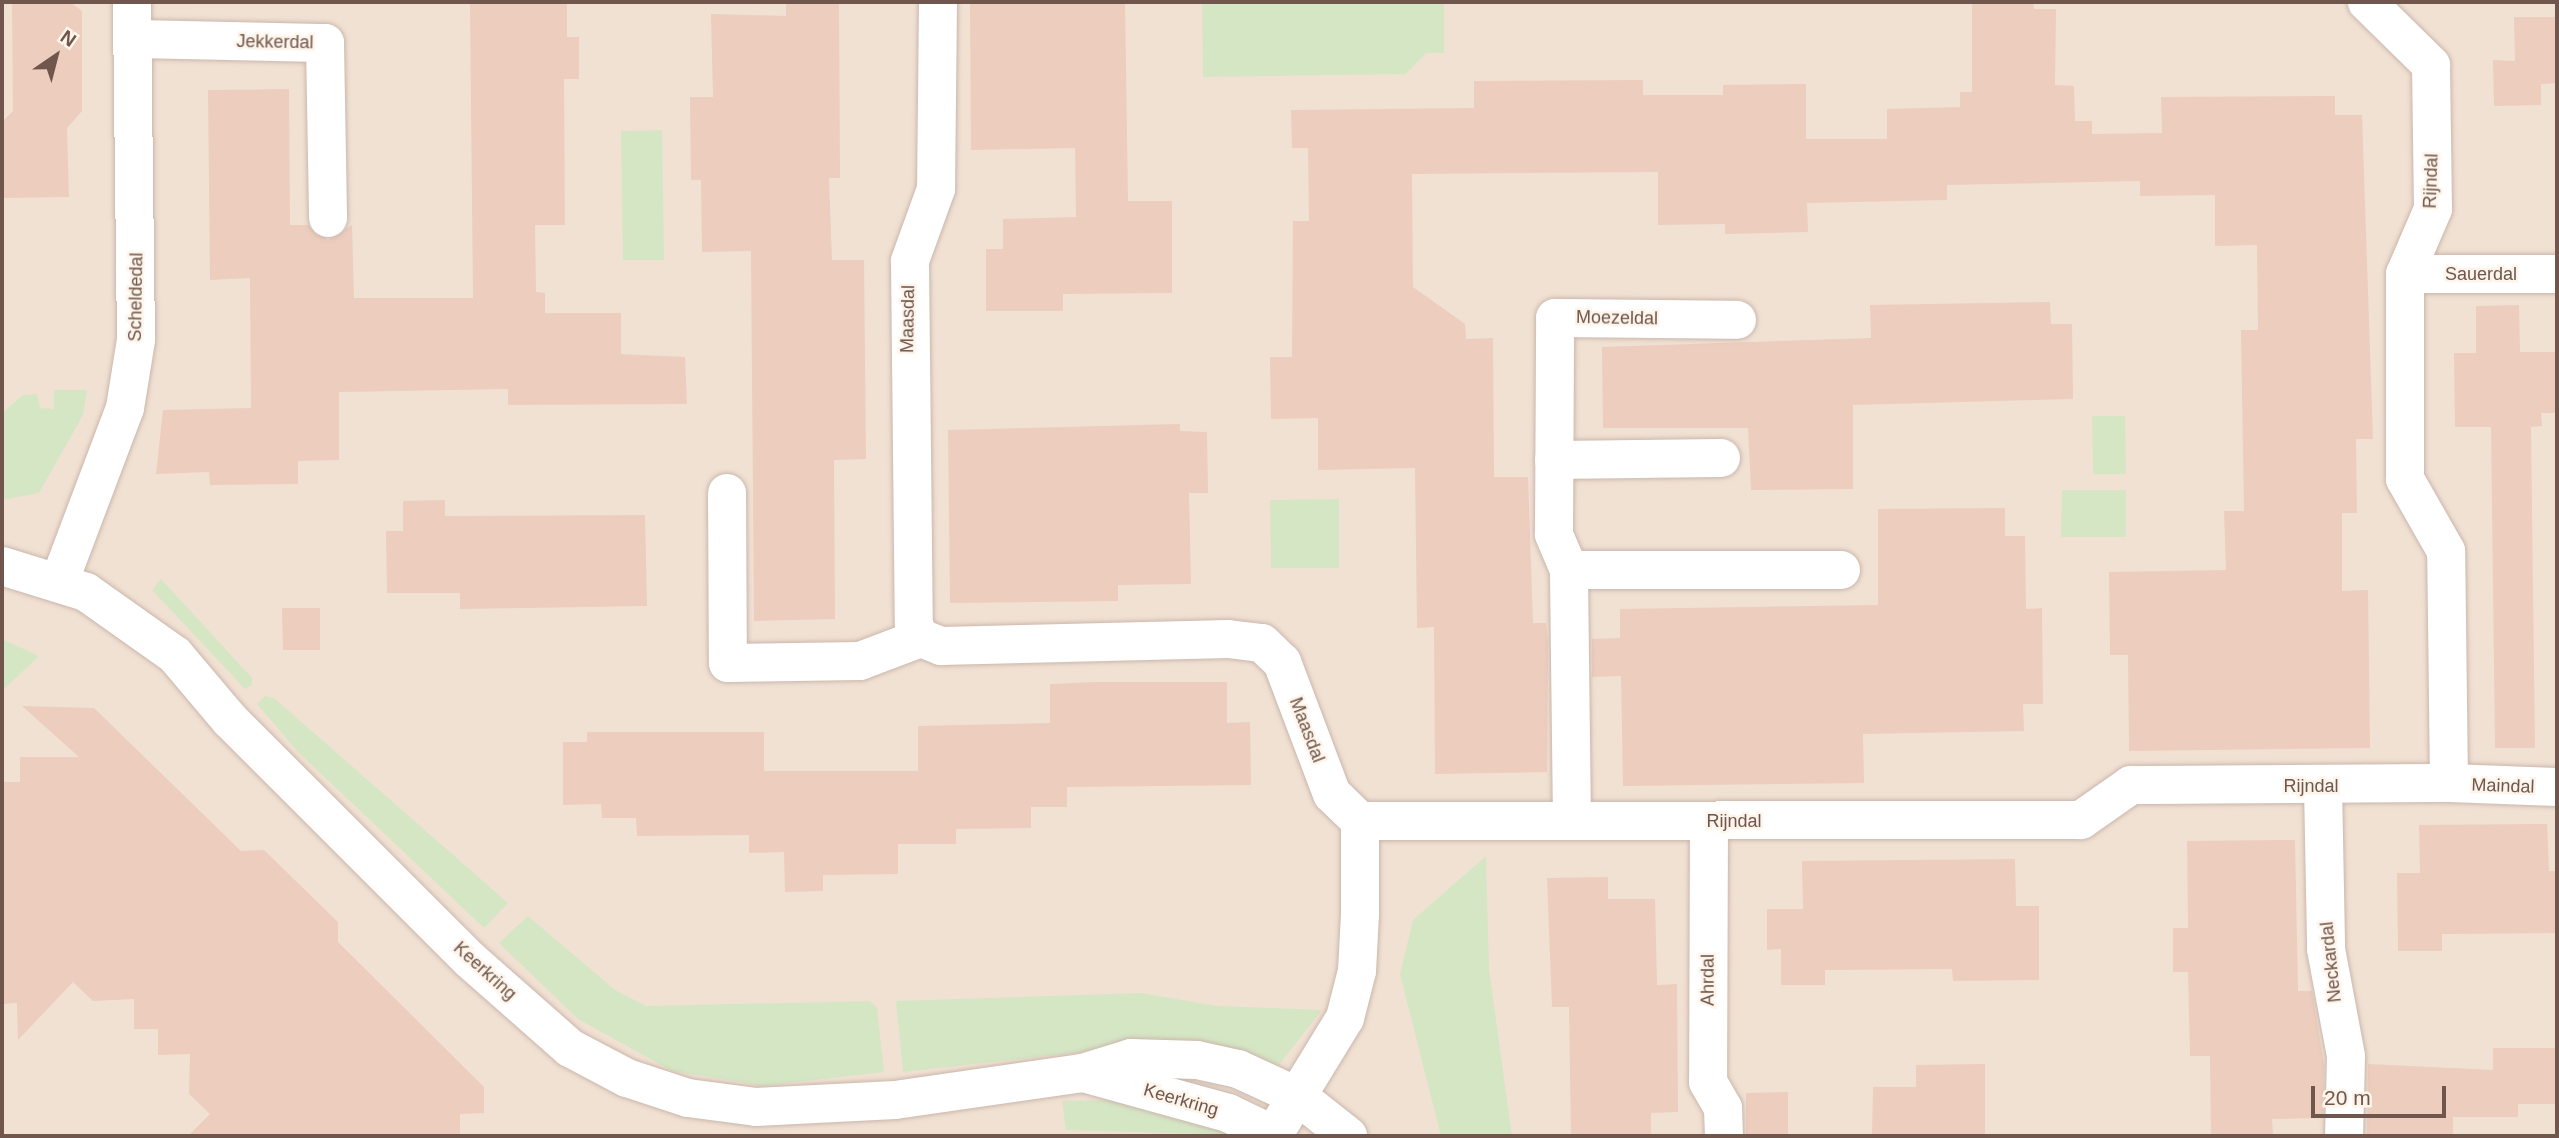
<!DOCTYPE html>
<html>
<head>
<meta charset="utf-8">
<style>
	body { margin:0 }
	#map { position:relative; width:2559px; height:1138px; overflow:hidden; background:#faefe4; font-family:Arial,sans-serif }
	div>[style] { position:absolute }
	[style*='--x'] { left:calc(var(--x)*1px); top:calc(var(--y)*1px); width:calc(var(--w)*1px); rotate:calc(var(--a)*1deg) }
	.residential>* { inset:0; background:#f1e1d3 }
	.green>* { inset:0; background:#d5e6c4 }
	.building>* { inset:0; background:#eccdbe }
	.roads { filter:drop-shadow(0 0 2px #cab7ac) drop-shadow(0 0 2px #cab7ac) }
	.minor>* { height:38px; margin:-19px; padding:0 19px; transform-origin:19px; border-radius:19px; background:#fff }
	span { translate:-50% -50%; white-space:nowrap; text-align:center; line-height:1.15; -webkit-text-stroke:5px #fdf4ea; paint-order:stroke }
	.street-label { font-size:18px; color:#70564c }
	.frame { position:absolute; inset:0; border:4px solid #70564c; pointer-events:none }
	.north { position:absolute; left:21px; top:21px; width:70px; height:70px; -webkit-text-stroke:5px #fdf4ea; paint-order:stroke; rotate:35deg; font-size:19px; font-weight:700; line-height:28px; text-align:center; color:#70564c }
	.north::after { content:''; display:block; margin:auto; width:24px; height:32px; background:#70564c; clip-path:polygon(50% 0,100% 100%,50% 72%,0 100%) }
	.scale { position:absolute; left:2311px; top:1086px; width:135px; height:32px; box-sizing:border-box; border:4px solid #70564c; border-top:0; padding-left:9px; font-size:21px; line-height:24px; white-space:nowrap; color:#70564c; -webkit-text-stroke:5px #fdf4ea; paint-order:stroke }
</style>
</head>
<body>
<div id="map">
	<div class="residential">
		<i style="clip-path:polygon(2px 2px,2557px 2px,2557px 1136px,2px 1136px)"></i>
	</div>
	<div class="green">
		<i style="clip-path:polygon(1202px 2px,1444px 2px,1444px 53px,1426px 53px,1406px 74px,1203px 77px)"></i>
		<i style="clip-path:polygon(662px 130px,664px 260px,623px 260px,621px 131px)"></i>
		<i style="clip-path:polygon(54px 390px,87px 390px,83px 415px,39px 493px,2px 500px,2px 413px,23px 395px,37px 394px,40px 408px,54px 409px)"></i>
		<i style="clip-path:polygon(2092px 416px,2125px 416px,2126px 474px,2093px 474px)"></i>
		<i style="clip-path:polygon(2062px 490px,2126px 490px,2126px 537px,2061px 537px)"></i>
		<i style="clip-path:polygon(1339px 499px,1339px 568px,1271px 568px,1270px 500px)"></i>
		<i style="clip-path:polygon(161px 579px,252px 678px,252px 685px,245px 689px,152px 590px)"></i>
		<i style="clip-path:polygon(2px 639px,39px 656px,2px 691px)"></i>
		<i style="clip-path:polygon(265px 696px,274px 698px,508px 903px,484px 928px,298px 752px,257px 704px)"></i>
		<i style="clip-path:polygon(1486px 856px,1489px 969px,1512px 1136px,1441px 1136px,1400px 974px,1413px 920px)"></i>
		<i style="clip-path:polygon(528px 916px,615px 990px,646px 1006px,870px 1001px,877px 1008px,884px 1072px,763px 1086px,672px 1071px,578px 1019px,499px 943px)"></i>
		<i style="clip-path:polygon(1141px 993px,1217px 1006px,1322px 1010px,1278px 1066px,1248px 1053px,1145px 1045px,903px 1072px,896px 1001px)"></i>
		<i style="clip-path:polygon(1119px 1100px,1166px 1109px,1232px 1135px,1066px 1130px,1062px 1101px)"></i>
	</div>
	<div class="building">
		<i style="clip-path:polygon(12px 2px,70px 2px,82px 11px,82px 111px,67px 128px,69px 197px,2px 198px,2px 122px,13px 111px)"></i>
		<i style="clip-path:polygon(470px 2px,567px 2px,567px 37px,579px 37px,579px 79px,564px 79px,565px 225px,535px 225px,536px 292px,545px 293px,545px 313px,621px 313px,621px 354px,685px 357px,687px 404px,508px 405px,508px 389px,339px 392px,339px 460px,298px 461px,298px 484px,210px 485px,209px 472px,156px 474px,163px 410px,251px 408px,250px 278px,210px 280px,208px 90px,289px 89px,290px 225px,308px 225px,328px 240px,352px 225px,354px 298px,473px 298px)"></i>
		<i style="clip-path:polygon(786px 2px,839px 2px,840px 178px,829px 178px,832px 260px,864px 260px,866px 459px,834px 460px,835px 619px,754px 621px,751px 251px,702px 252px,701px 180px,691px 180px,690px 97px,713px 97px,711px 14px,786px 16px)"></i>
		<i style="clip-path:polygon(970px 2px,1125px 2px,1128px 201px,1172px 201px,1172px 293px,1063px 294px,1063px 311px,986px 311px,986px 249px,1003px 249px,1003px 219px,1076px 217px,1075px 148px,971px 150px)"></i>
		<i style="clip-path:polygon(1972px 2px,2033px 2px,2034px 9px,2056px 9px,2055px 85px,2074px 86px,2075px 121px,2092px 121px,2092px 134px,2162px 133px,2161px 97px,2335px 96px,2335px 115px,2362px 115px,2373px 439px,2356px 439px,2357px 513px,2342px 513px,2342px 591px,2368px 590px,2370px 748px,2129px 751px,2128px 655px,2110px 655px,2109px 572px,2226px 570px,2224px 511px,2244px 511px,2241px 330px,2258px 330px,2257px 245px,2215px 246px,2215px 195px,2140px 196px,2140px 181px,1947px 185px,1947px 200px,1807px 203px,1808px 232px,1725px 234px,1725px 224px,1658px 225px,1658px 172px,1412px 174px,1413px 287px,1465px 324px,1466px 339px,1493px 338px,1494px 477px,1528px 477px,1533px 623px,1546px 623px,1548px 641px,1547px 772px,1435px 774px,1434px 627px,1417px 628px,1415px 468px,1318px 470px,1318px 418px,1271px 419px,1270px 357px,1292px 357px,1293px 221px,1309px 221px,1308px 148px,1292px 148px,1291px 110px,1474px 108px,1474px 81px,1643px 80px,1643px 95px,1723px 95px,1723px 85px,1806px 84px,1806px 139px,1887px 139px,1887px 109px,1960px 107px,1960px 92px,1972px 92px)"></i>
		<i style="clip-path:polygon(2514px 17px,2557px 17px,2557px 83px,2541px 84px,2541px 105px,2494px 106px,2493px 60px,2515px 61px)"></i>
		<i style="clip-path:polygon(2050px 302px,2051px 324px,2072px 324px,2073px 399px,1853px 405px,1853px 489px,1751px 490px,1748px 428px,1603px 428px,1602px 347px,1871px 338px,1870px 305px)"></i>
		<i style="clip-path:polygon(2519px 305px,2520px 352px,2557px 352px,2557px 413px,2541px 413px,2542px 426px,2531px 427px,2535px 748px,2495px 748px,2491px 427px,2455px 427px,2454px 353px,2476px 353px,2476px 306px)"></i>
		<i style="clip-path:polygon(1180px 424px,1180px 431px,1207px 432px,1208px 493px,1189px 493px,1191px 584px,1118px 585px,1118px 601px,950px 603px,948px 430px)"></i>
		<i style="clip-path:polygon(445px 500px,445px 516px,645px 515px,647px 606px,460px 609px,460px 593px,387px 593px,386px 531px,403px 531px,403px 501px)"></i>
		<i style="clip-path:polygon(2005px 508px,2005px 536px,2025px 536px,2026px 609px,2042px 608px,2043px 704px,2023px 704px,2024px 731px,1863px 734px,1864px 783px,1623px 786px,1621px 676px,1592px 677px,1592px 639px,1620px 638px,1620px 609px,1878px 605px,1878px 509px)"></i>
		<i style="clip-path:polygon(282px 608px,320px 608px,320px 650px,283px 650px)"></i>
		<i style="clip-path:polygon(1095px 682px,1227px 682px,1227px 723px,1250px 722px,1251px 785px,1067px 787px,1067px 807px,1031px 807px,1031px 828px,956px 829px,956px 844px,898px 844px,898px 874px,823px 875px,823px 891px,785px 892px,784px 852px,749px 853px,749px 835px,637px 836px,636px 818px,602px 818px,601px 804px,563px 805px,563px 742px,587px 742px,587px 732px,764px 732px,764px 771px,918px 771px,918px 726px,1050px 723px,1050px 684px)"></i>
		<i style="clip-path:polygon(22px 706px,94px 708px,241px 851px,264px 850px,338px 922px,338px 942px,484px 1087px,484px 1113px,460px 1114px,460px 1136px,188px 1136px,210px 1114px,189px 1094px,190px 1054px,158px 1055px,158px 1029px,134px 1029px,134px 999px,93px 1001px,73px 982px,18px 1040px,17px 1003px,2px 1004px,2px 782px,20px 782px,20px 757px,79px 757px)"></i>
		<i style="clip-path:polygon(2547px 824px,2549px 871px,2557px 871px,2557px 933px,2442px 934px,2442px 951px,2398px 951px,2397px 873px,2420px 873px,2419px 825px)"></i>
		<i style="clip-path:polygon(2295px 840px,2298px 991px,2312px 991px,2324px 1064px,2323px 1118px,2272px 1119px,2273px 1136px,2211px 1136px,2210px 1056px,2190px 1056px,2188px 972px,2173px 972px,2173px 928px,2188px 928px,2187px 841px)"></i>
		<i style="clip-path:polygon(2015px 859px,2016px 906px,2039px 906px,2039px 980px,1953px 981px,1952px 969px,1825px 970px,1825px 985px,1781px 985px,1781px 949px,1767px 950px,1767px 909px,1803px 909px,1802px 861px)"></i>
		<i style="clip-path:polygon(1608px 877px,1608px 899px,1655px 899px,1657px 985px,1677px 984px,1678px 1112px,1651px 1113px,1651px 1136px,1571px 1136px,1569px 1007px,1552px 1007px,1547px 878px)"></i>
		<i style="clip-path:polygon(2493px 1048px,2557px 1048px,2557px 1104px,2518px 1104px,2518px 1117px,2453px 1117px,2453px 1136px,2367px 1136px,2368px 1064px,2493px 1070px)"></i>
		<i style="clip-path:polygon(1985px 1064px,1985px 1136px,1872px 1136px,1873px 1087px,1916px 1087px,1916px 1065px)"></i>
		<i style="clip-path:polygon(1788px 1092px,1788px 1136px,1746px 1136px,1746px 1093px)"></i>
	</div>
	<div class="roads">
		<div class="minor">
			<i style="--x:938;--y:2;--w:187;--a:90.6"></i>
			<i style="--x:936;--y:189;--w:77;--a:109.9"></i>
			<i style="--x:910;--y:261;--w:365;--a:89.4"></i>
			<i style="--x:914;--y:626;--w:14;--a:60"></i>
			<i style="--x:921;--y:638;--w:22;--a:22"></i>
			<i style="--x:941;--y:646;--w:287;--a:-1.4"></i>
			<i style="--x:1228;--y:639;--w:34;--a:7"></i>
			<i style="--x:1262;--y:643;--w:28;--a:44"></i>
			<i style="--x:1282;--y:662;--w:141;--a:69.3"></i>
			<i style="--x:1332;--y:794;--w:39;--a:44"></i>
			<i style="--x:1360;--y:821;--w:93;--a:90"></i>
			<i style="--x:1360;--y:914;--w:57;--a:93"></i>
			<i style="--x:1357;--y:971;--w:49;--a:104.3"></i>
			<i style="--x:1345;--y:1018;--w:136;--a:121.5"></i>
			<i style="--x:133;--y:39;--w:192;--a:1.2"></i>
			<i style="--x:325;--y:43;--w:175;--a:89"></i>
			<i style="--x:2405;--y:274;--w:152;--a:0"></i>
			<i style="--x:1554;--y:460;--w:167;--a:-0.7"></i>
			<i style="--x:727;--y:493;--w:170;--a:89.7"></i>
			<i style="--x:728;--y:663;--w:132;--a:-0.9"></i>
			<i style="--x:860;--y:661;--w:65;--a:-20.7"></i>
			<i style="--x:2;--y:566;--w:88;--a:17.2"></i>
			<i style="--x:86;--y:592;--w:109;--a:35.3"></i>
			<i style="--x:175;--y:655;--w:85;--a:49.8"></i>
			<i style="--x:230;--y:720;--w:338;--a:45"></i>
			<i style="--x:469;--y:959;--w:135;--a:41.4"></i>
			<i style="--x:570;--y:1048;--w:64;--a:27.8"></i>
			<i style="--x:627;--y:1078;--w:64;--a:18.2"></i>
			<i style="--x:688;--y:1098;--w:69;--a:7.5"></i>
			<i style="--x:756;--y:1107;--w:139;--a:-2.9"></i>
			<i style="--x:895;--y:1100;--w:190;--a:-8.2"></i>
			<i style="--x:1083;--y:1073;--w:50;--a:-17.4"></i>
			<i style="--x:1131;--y:1058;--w:66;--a:1.7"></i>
			<i style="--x:1197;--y:1060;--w:42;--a:12.4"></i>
			<i style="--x:1238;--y:1069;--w:67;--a:24.7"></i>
			<i style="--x:1299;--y:1097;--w:63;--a:38.5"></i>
			<i style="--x:1569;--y:570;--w:272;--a:0"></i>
			<i style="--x:60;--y:580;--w:184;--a:-69.3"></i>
			<i style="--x:125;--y:408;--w:69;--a:-80.8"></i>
			<i style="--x:136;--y:340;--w:338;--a:-90.7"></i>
			<i style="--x:2449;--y:783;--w:108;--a:2.1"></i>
			<i style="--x:2323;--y:786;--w:163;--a:88.9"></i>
			<i style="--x:2326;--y:949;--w:109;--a:79.4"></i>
			<i style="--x:2346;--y:1056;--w:80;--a:91.4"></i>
			<i style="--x:1360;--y:821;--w:721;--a:-0.08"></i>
			<i style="--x:2081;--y:820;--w:61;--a:-35"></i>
			<i style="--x:2131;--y:785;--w:318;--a:-0.4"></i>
			<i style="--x:2449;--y:783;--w:232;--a:-90.7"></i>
			<i style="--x:2446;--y:551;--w:83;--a:-119.7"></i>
			<i style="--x:2405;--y:479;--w:205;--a:-90"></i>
			<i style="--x:2405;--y:274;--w:71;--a:-66.7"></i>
			<i style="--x:2433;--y:209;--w:144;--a:-90.8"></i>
			<i style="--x:2431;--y:65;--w:90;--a:-135.5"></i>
			<i style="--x:1572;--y:821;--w:251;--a:-90.7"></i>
			<i style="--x:1569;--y:570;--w:39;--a:-113"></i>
			<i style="--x:1554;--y:534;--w:216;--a:-89.7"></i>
			<i style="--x:1555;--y:318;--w:182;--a:0.6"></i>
			<i style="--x:1709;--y:821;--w:261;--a:90.2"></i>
			<i style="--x:1708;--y:1082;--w:30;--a:60"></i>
			<i style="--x:1723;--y:1108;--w:28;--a:88"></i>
			<i style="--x:1083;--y:1073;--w:150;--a:15.4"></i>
			<i style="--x:1228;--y:1113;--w:53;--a:25.6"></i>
		</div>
	</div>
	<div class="street-label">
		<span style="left:275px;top:42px;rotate:1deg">Jekkerdal</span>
		<span style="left:2431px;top:181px;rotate:-88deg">Rijndal</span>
		<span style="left:2481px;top:274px">Sauerdal</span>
		<span style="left:136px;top:297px;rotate:-89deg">Scheldedal</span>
		<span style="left:1617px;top:318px;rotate:1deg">Moezeldal</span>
		<span style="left:908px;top:319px;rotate:-89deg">Maasdal</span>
		<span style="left:1307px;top:730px;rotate:69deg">Maasdal</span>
		<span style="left:2311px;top:786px">Rijndal</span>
		<span style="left:2503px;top:786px;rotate:2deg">Maindal</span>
		<span style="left:1734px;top:821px">Rijndal</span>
		<span style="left:2331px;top:962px;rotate:-96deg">Neckardal</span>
		<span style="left:485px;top:971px;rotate:42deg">Keerkring</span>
		<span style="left:1708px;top:980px;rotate:-90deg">Ahrdal</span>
		<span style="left:1181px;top:1100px;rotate:16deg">Keerkring</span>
	</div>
	<div class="frame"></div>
	<div class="north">N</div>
	<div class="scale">20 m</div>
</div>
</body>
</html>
